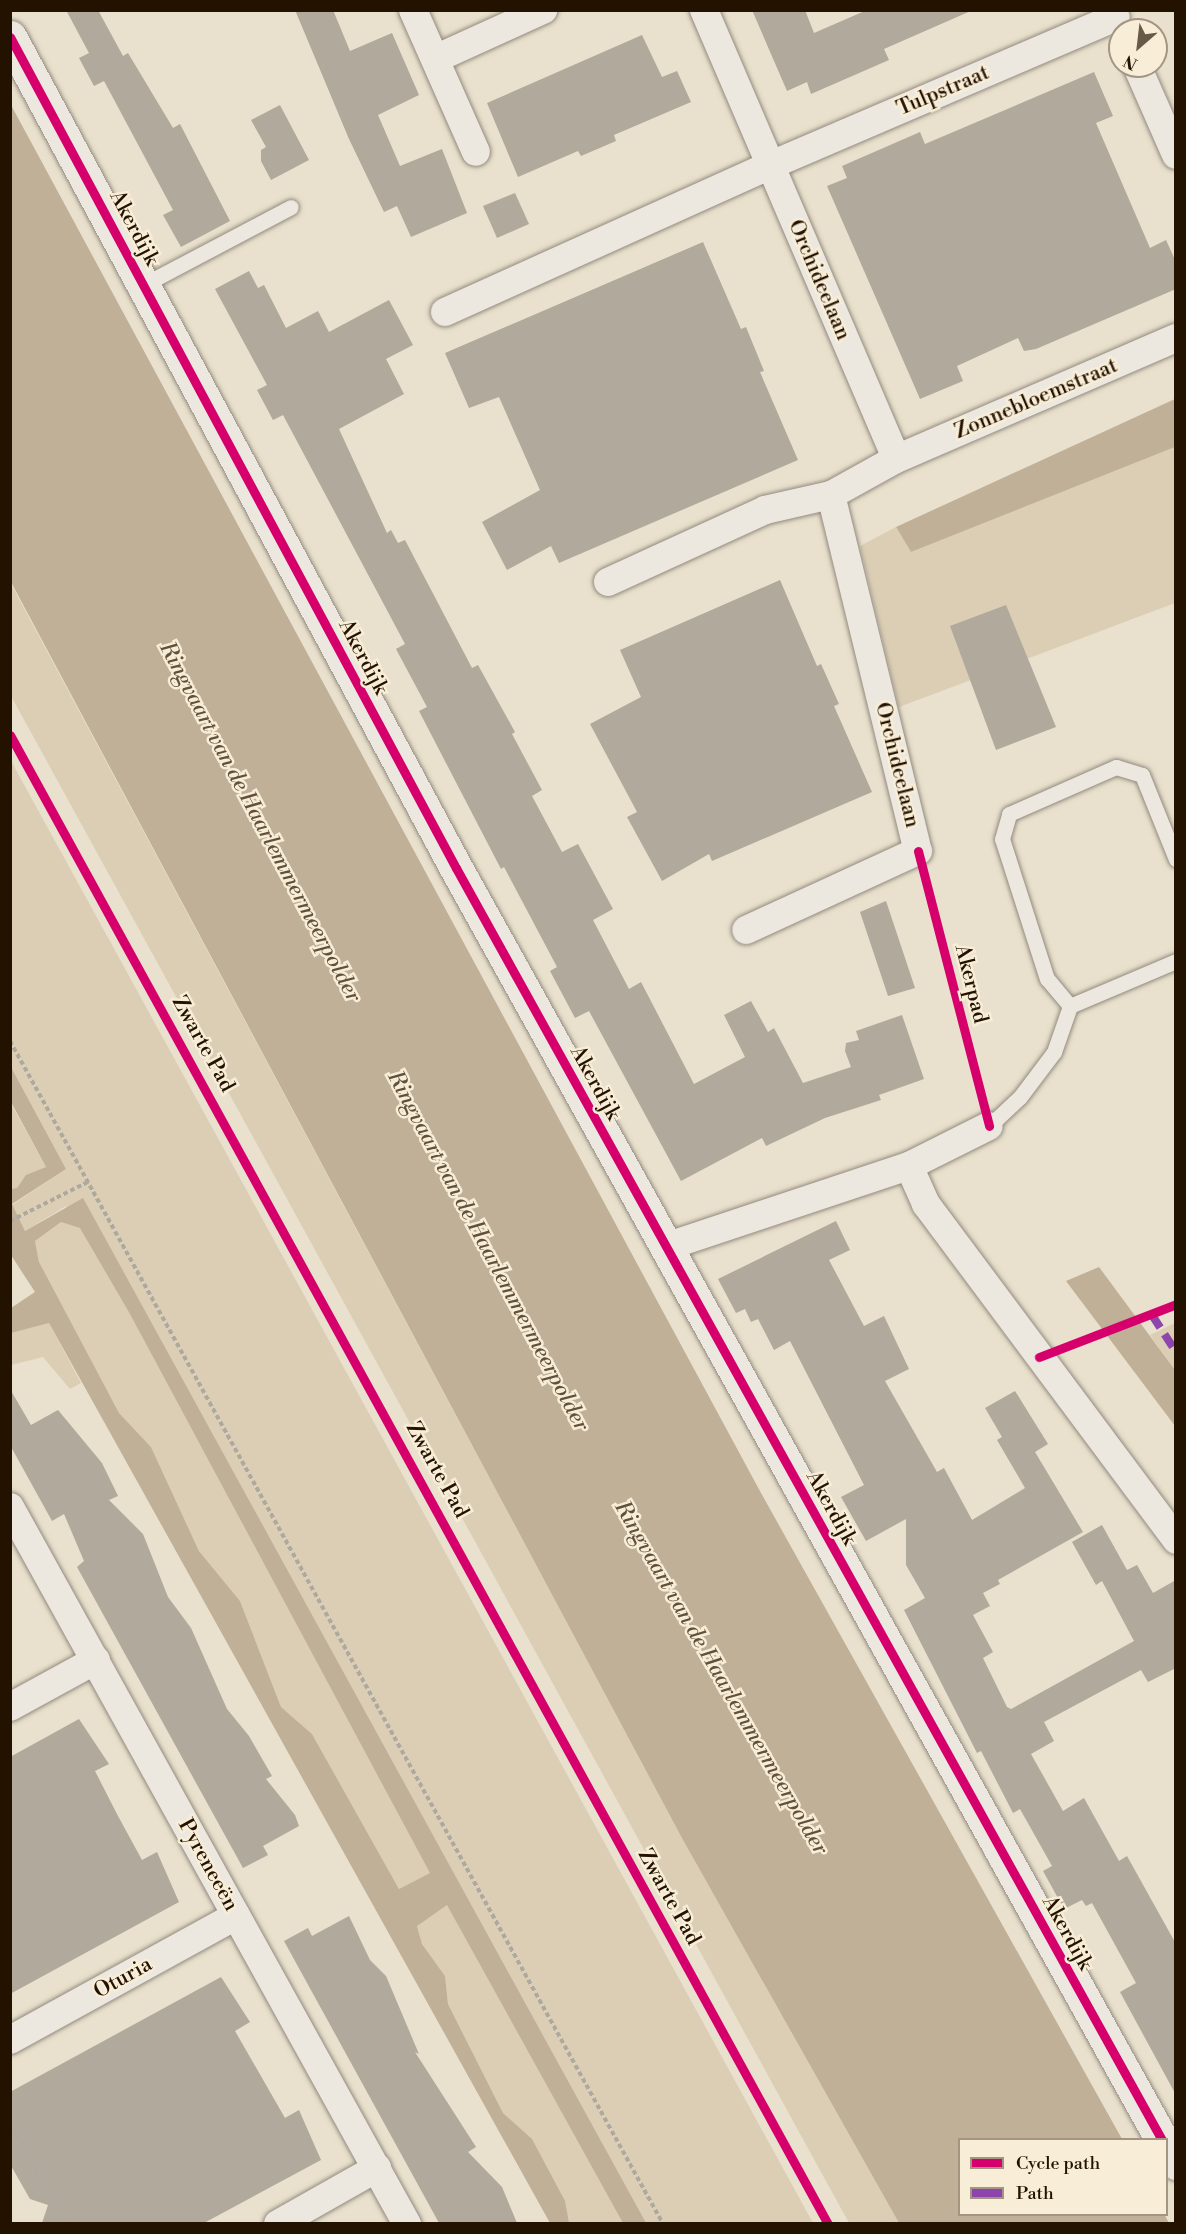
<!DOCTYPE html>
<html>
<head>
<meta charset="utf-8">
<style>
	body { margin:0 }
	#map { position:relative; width:1186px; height:2234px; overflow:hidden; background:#e9e0cd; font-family:"Libre Bodoni",serif }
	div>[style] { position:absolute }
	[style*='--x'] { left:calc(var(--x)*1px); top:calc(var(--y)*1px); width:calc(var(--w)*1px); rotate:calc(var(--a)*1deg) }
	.green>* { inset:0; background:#dbceb5 }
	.water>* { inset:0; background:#bfb097 }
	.building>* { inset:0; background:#b0a99c }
	.path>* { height:4px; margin-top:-2px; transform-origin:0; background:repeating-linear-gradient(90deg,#aea99e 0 4.5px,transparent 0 7.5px) }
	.roads { filter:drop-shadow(0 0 2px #928a7e) drop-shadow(0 0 2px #928a7e) }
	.service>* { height:15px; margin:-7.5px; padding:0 7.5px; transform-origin:7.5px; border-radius:7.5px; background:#ece8df }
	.minor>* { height:28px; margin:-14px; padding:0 14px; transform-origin:14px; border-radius:14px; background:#ece8df }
	.tertiary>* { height:33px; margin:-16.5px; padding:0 16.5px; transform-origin:16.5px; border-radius:16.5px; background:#ece8df }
	.quiet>* { height:8px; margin-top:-4px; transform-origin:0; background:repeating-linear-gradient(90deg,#8e44ad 0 15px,transparent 0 23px) }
	.cycleway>* { height:9px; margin:-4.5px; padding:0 4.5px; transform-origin:4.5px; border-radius:4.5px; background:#d6006c }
	span { translate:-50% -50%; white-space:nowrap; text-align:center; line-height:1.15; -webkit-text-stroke:5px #f8edd7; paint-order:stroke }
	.street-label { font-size:21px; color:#231200 }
	.water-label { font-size:22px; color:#61503a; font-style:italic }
	.frame { position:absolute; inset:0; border:12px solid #231200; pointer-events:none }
	.legend { position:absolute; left:958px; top:2138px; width:210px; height:78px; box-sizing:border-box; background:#f8edd7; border:2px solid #a39581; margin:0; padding:8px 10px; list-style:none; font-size:18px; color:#231200 }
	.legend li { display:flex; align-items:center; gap:12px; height:30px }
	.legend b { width:30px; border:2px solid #a39581 }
	.north { position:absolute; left:1108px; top:18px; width:60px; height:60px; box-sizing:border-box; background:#f8edd7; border:2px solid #a39581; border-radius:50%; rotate:208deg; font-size:16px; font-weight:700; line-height:24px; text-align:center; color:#231200 }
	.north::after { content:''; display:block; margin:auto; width:21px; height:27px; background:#685a48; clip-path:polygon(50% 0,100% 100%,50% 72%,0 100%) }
</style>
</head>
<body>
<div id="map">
	<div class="green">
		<i style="clip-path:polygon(1175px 447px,1175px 603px,899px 707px,860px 546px,896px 527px,911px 552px)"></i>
		<i style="clip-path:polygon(10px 582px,683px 1840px,899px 2223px,849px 2223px,11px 696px)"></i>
		<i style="clip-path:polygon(10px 759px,813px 2223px,569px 2223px,532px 2140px,503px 2113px,448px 2004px,445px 1976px,422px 1944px,417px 1926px,430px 1873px,399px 1889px,312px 1734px,281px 1707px,240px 1601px,199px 1551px,151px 1447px,119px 1413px,78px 1338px,39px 1262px,35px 1241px,61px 1222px,79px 1227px,66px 1206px,25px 1231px,12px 1205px,66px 1169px,11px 1067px)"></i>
		<i style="clip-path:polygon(10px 1102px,46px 1167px,27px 1175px,17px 1188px,11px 1189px)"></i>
		<i style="clip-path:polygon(49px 1323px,81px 1383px,70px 1389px,43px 1357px,11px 1365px,10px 1333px)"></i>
		<i style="clip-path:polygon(1175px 1323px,1175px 1370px,1150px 1335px)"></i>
	</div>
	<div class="water">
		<i style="clip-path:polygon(11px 105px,761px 1493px,1122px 2139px,960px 2140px,960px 2214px,1164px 2214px,1169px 2223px,899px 2223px,683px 1840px,11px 582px)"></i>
		<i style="clip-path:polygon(1175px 399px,1175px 447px,911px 552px,896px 527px)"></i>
		<i style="clip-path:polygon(evenodd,11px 1067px,66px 1169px,12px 1204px,25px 1231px,83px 1198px,646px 2223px,623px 2223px,447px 1905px,417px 1926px,422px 1944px,445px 1976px,448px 2004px,503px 2113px,532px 2139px,565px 2201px,569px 2223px,550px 2223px,49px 1323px,11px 1333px,11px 1308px,35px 1292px,11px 1255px,11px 1189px,17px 1188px,26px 1175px,46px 1167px,11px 1102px,11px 1067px,61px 1222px,80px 1228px,130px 1314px,430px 1873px,399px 1889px,312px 1734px,281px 1707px,240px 1601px,199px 1551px,151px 1447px,119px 1413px,39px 1262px,35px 1241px,61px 1222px)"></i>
		<i style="clip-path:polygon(1099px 1267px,1175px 1370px,1175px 1426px,1066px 1281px)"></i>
	</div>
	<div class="building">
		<i style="clip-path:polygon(66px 10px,98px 10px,123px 56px,128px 53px,173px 128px,180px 124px,230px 221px,181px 247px,163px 215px,173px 210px,104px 81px,94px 86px,79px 58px,89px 53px)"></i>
		<i style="clip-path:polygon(295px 10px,333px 10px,350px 51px,392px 33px,419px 95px,378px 115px,400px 166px,442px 149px,467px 213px,411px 237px,397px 206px,384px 212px,349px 139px)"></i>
		<i style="clip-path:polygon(752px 10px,805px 10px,814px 33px,867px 10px,973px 10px,884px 49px,889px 60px,811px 94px,807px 82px,787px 91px)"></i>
		<i style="clip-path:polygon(642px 35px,662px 77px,677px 71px,691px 102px,614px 135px,616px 141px,581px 156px,578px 151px,518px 177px,487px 103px)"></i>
		<i style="clip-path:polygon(1094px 72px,1113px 116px,1096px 123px,1150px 248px,1166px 240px,1176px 262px,1176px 289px,1036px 349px,1024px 351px,1018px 338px,957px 366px,963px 381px,920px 399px,827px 186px,847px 178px,842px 166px,920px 132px,925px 144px)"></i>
		<i style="clip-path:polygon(280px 105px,309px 160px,271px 180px,261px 161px,261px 150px,266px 147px,251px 120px)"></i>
		<i style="clip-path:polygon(515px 193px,529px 224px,497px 238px,483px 206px)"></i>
		<i style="clip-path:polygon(703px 242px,741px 329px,746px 327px,764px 371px,760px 372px,798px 460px,559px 563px,551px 546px,507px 570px,482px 522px,540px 490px,499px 397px,469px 408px,445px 353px)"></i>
		<i style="clip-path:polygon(249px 271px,258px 288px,264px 285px,286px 328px,318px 311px,329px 332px,389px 300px,413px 345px,386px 359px,404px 394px,339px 429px,387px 533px,391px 530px,398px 543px,405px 540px,472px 668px,478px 665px,515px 732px,512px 734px,542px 790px,532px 796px,562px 852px,578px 844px,613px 909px,593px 920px,629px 989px,641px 982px,694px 1084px,745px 1057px,724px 1015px,751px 1001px,768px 1032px,774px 1028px,803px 1083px,851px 1067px,845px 1051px,846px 1043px,859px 1040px,856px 1031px,902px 1015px,924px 1079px,879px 1095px,881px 1100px,825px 1118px,766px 1146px,762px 1138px,681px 1181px,589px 1011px,575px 1018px,550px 971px,557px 967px,504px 867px,501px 869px,419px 711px,427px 707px,396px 649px,405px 644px,283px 415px,273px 420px,257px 390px,267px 385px,215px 289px)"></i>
		<i style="clip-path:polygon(780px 580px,817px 666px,821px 664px,839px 704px,834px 706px,872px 792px,712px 861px,709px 854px,662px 881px,627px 817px,637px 812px,590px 724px,641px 697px,620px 650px)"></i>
		<i style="clip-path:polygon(1006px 605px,1056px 727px,996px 750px,950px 626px)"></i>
		<i style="clip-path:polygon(886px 901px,915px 988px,888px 996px,860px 912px)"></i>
		<i style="clip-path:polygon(836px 1221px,850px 1250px,829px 1260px,864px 1326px,884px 1316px,909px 1369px,885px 1381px,937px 1472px,944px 1468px,972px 1520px,1025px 1488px,997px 1440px,1002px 1437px,985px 1408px,1015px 1391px,1048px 1444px,1035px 1452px,1083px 1532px,998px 1580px,1000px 1584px,983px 1593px,990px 1606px,973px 1615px,993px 1652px,983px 1658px,1007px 1707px,1011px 1709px,1134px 1641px,1102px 1581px,1096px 1585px,1072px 1542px,1102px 1525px,1127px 1570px,1137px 1565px,1153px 1593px,1176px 1580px,1176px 1668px,1148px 1682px,1141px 1670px,1044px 1722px,1054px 1741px,1031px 1754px,1063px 1811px,1084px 1798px,1119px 1861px,1127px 1856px,1176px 1944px,1176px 2095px,1120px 1992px,1136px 1983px,1092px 1903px,1086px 1906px,1082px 1900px,1064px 1909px,1043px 1871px,1052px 1866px,1020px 1809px,1013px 1813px,981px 1751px,977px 1753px,904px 1610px,925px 1598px,906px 1565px,906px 1519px,866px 1541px,841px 1497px,864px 1485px,790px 1341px,774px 1350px,758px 1319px,751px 1322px,745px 1309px,736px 1313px,718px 1279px)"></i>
		<i style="clip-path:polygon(10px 1389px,31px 1425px,58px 1410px,102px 1463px,118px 1496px,109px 1500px,143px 1534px,168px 1597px,191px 1628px,227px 1709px,249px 1736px,272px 1776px,266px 1779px,295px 1815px,299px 1826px,263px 1846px,268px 1855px,243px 1868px,77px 1567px,84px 1561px,64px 1514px,52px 1521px,10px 1445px)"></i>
		<i style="clip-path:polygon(79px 1719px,109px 1764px,95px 1771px,118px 1816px,142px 1860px,157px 1852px,179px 1902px,10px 1994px,10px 1757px)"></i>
		<i style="clip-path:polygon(349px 1916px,370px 1960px,386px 1976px,419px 2054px,415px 2052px,476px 2147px,468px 2152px,502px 2187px,517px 2223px,439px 2223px,284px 1941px,308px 1928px,312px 1936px)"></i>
		<i style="clip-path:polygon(221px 1977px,250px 2022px,235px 2031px,285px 2118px,299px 2110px,321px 2160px,204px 2223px,42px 2223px,48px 2205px,30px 2199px,10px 2164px,10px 2092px)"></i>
	</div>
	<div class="path">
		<i style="--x:10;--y:1041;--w:1351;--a:61.1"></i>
		<i style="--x:10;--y:1221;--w:87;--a:-26.6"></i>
		<i style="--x:10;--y:2123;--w:115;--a:61.4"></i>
	</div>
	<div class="roads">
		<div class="service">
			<i style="--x:143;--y:285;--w:167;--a:-27.8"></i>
			<i style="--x:1070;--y:1006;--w:35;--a:-130"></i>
			<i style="--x:1047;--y:979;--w:147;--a:-107.8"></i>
			<i style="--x:1002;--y:839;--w:26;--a:-74"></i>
			<i style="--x:1009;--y:814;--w:117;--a:-23.7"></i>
			<i style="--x:1116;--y:767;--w:27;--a:17"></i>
			<i style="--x:1142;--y:775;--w:91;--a:68"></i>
			<i style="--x:989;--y:1126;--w:42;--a:-43.1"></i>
			<i style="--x:1020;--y:1097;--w:56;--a:-52.9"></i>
			<i style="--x:1054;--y:1052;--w:49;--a:-70.8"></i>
			<i style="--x:1070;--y:1006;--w:115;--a:-23"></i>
		</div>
		<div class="minor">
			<i style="--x:413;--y:10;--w:155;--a:66.1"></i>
			<i style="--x:704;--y:10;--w:488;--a:66.8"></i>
			<i style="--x:896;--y:459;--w:74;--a:151"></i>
			<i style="--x:831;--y:495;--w:366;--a:76.3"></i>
			<i style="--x:918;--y:851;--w:189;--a:155.3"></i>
			<i style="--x:435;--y:59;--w:119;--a:-24.4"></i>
			<i style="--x:1137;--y:66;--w:97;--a:66.3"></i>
			<i style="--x:445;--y:312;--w:358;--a:-24.3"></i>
			<i style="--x:771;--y:165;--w:375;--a:-23.2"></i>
			<i style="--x:896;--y:459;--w:305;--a:-23.4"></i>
			<i style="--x:608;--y:582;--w:173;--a:-24.6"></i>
			<i style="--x:765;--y:510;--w:68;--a:-12.8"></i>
			<i style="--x:909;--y:1166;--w:42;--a:65.9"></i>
			<i style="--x:926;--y:1204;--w:419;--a:53.3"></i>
			<i style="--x:665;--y:1247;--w:257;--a:-18.4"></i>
			<i style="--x:909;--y:1166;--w:89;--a:-26.6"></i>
			<i style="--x:10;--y:1507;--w:820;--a:61.03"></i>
			<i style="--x:10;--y:1707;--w:98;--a:-28.7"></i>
			<i style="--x:10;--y:2040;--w:258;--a:-28.8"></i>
			<i style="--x:278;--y:2224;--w:114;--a:-29.5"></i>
		</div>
		<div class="tertiary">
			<i style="--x:10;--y:37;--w:943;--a:61.78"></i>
			<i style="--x:456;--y:868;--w:1455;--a:60.97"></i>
			<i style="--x:1166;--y:2147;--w:19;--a:58"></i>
		</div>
	</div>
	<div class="quiet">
		<i style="--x:1152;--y:1315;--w:44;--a:57"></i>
	</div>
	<div class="cycleway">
		<i style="--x:10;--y:37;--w:943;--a:61.78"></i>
		<i style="--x:456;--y:868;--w:1455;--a:60.97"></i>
		<i style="--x:10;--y:735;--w:1699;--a:61.22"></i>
		<i style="--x:918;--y:851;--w:284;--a:75.5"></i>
		<i style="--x:1039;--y:1357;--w:147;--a:-21.1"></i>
	</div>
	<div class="street-label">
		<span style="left:943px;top:91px;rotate:-23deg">Tulpstraat</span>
		<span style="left:134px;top:228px;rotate:62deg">Akerdijk</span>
		<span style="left:819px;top:280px;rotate:67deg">Orchideelaan</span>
		<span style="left:1036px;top:399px;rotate:-23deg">Zonnebloemstraat</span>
		<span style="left:363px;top:657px;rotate:62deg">Akerdijk</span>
		<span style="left:897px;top:765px;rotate:76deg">Orchideelaan</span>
		<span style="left:971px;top:984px;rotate:76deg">Akerpad</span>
		<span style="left:203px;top:1044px;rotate:61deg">Zwarte Pad</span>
		<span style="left:595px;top:1083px;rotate:61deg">Akerdijk</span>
		<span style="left:437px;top:1470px;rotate:61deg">Zwarte Pad</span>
		<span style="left:831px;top:1508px;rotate:61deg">Akerdijk</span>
		<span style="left:208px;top:1865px;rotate:61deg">Pyreneeën</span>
		<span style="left:669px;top:1897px;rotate:61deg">Zwarte Pad</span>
		<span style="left:1067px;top:1933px;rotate:61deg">Akerdijk</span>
		<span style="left:123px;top:1978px;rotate:-29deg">Oturia</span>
	</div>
	<div class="water-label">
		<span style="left:260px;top:822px;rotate:62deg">Ringvaart van de Haarlemmermeerpolder</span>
		<span style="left:488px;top:1251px;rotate:62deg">Ringvaart van de Haarlemmermeerpolder</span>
		<span style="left:721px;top:1678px;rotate:60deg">Ringvaart van de Haarlemmermeerpolder</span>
	</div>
	<div class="frame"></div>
	<ul class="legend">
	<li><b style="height:8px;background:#d6006c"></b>Cycle path</li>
	<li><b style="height:8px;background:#8e44ad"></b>Path</li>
	</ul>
	<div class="north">N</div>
</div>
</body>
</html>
